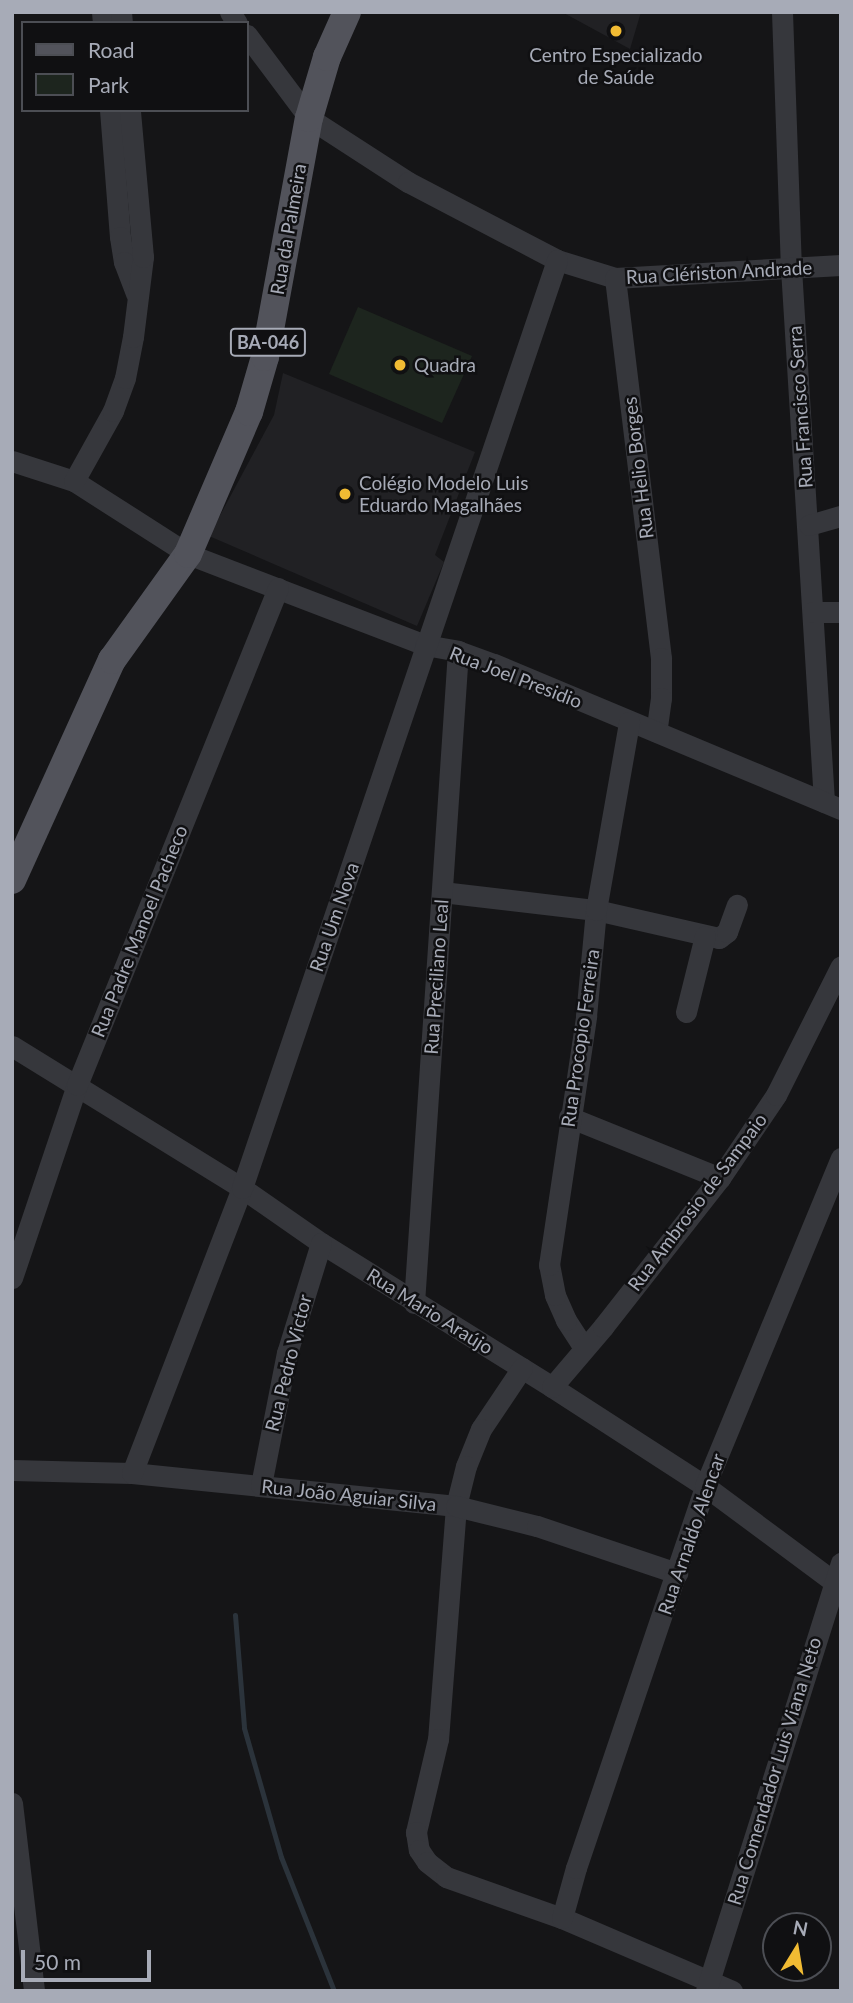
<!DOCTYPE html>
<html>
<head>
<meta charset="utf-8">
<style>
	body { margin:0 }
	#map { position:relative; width:853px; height:2003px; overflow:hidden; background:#151517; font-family:Lato,sans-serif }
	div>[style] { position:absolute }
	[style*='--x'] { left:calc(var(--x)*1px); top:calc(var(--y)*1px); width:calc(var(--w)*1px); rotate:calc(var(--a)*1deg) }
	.built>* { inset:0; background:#212124 }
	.green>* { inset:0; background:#1d251e }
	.stream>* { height:5px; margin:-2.5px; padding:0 2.5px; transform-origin:2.5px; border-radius:2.5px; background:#2b333b }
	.minor>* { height:21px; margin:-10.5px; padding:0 10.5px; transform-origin:10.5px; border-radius:10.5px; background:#36373c }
	.major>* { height:28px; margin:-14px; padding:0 14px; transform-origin:14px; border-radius:14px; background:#52535b }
	.dots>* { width:19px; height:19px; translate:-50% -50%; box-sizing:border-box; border:4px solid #101012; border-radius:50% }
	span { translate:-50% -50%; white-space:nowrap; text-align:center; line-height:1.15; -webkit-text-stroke:5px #101012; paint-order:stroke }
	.shield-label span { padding:2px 5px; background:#101012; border:2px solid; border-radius:5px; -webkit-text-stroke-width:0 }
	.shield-label { font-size:18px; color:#a7abb7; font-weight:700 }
	.poi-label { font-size:19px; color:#a7abb7 }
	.left { translate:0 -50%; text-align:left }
	.street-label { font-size:19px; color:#a7abb7 }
	.frame { position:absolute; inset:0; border:14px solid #a7abb7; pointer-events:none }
	.legend { position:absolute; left:21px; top:21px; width:228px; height:91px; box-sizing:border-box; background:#101012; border:2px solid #4c4e54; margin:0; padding:9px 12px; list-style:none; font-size:21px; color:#a7abb7 }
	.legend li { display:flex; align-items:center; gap:14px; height:35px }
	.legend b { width:35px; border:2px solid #4c4e54 }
	.north { position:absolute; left:762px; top:1912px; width:70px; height:70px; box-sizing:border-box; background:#101012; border:2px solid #4c4e54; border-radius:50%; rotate:11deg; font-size:19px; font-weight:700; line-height:28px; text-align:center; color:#a7abb7 }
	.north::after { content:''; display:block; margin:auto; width:24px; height:32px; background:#f1bb33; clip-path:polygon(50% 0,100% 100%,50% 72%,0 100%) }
	.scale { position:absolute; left:21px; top:1950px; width:130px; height:32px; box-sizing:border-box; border:4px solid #a7abb7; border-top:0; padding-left:9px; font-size:21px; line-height:24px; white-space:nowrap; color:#a7abb7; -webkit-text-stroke:5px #101012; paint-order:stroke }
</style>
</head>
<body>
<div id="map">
	<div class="built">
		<i style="clip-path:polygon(562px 12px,641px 12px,630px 49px)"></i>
		<i style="clip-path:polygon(283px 373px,475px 452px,435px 555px,444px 562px,417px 626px,209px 536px,274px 415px)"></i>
	</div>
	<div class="green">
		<i style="clip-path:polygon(358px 307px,472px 356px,442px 423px,329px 374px)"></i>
	</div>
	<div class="stream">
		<i style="--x:235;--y:1615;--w:113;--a:85.4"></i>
		<i style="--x:244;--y:1728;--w:134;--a:74"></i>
		<i style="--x:281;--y:1857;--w:144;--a:68.4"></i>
	</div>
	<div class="minor">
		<i style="--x:102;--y:12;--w:11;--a:85"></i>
		<i style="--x:121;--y:12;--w:11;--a:85"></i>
		<i style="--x:230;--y:12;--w:13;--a:58"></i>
		<i style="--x:782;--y:12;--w:256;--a:88"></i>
		<i style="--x:791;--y:268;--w:535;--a:86.46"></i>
		<i style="--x:247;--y:35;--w:104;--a:53.2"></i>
		<i style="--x:309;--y:118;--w:118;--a:32.9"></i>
		<i style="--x:408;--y:182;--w:168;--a:27.6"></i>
		<i style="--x:557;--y:260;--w:61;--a:17.2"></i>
		<i style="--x:615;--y:278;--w:226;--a:-3.3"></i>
		<i style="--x:110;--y:110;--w:127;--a:85.5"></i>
		<i style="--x:120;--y:237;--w:25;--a:81"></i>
		<i style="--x:124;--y:262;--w:34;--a:69"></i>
		<i style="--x:615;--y:278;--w:383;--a:83.1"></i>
		<i style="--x:661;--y:658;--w:40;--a:90"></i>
		<i style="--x:661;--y:698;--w:34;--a:98"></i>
		<i style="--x:12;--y:461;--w:65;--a:17.9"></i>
		<i style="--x:74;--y:481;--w:135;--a:32.6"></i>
		<i style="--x:188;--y:554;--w:254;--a:21"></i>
		<i style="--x:425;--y:645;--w:34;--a:10"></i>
		<i style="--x:458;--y:651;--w:38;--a:20"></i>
		<i style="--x:494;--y:664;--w:376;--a:22.7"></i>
		<i style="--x:74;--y:481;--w:80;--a:-60.9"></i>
		<i style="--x:113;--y:411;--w:35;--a:-70"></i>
		<i style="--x:125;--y:378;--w:42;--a:-79"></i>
		<i style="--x:133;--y:337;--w:81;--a:-82.9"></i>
		<i style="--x:143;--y:257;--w:148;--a:-95.1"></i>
		<i style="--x:809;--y:525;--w:33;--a:-16"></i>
		<i style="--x:813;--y:612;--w:28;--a:0"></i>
		<i style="--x:442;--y:892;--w:155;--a:6.7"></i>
		<i style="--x:596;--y:910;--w:126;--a:12.8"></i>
		<i style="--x:719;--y:938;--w:10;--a:-37"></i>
		<i style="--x:727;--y:932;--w:29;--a:-70"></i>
		<i style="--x:686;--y:1012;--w:78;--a:-76"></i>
		<i style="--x:12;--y:1046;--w:270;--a:31.7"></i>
		<i style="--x:242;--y:1188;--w:96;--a:34.8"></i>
		<i style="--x:321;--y:1243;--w:272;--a:31.9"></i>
		<i style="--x:552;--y:1387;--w:182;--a:32.9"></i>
		<i style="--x:705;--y:1486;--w:169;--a:36.6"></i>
		<i style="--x:569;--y:1117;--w:163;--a:22"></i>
		<i style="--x:12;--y:1278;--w:204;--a:-71.4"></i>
		<i style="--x:77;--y:1085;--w:536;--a:-67.98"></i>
		<i style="--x:414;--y:1303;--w:653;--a:-86.14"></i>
		<i style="--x:584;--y:1348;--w:33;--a:-123"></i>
		<i style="--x:566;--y:1320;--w:27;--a:-114"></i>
		<i style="--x:555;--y:1295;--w:31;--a:-101"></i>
		<i style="--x:549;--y:1265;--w:252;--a:-81.5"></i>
		<i style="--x:586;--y:1016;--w:106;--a:-84.6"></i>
		<i style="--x:596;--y:910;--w:191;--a:-80"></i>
		<i style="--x:522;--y:1368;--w:73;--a:123.9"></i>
		<i style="--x:481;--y:1429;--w:40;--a:112"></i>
		<i style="--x:466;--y:1466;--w:41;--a:104"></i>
		<i style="--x:456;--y:1506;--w:234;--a:94.4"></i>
		<i style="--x:438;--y:1739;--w:96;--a:103.3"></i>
		<i style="--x:416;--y:1832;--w:18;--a:81"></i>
		<i style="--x:419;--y:1850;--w:14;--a:56"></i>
		<i style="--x:427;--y:1862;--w:24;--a:38"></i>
		<i style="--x:446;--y:1877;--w:123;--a:19.5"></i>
		<i style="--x:562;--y:1918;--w:185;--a:23.2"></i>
		<i style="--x:552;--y:1387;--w:79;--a:-49.6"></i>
		<i style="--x:603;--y:1327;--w:189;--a:-51.9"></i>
		<i style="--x:720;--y:1178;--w:100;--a:-56"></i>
		<i style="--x:776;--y:1095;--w:144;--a:-63.3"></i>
		<i style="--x:12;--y:1470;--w:120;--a:1.4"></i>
		<i style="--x:132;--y:1473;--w:326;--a:5.8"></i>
		<i style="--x:456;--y:1506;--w:83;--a:13.9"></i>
		<i style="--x:537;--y:1526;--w:148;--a:18.6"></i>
		<i style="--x:132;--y:1473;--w:305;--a:-68.9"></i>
		<i style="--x:242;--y:1188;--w:980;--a:-71.25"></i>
		<i style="--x:261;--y:1485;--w:135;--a:-78.9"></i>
		<i style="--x:287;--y:1353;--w:115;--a:-72.8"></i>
		<i style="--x:12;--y:1803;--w:189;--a:83.3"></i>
		<i style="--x:562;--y:1918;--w:52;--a:-74.4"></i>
		<i style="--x:576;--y:1868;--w:403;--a:-71.3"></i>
		<i style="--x:705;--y:1486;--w:355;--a:-67.5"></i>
		<i style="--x:706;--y:1991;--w:449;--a:-72.5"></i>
	</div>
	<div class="major">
		<i style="--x:12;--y:880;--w:242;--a:-65.6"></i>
		<i style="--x:112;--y:660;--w:130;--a:-54.4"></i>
		<i style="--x:188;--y:554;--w:155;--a:-66.8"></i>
		<i style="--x:249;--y:412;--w:57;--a:-73.8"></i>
		<i style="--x:265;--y:357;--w:243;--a:-79.6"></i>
		<i style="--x:309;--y:118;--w:64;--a:-73.6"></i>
		<i style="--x:327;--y:57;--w:49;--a:-66"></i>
	</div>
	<div class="dots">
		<i style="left:616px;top:31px;background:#f1bb33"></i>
		<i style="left:400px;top:365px;background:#f1bb33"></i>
		<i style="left:345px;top:494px;background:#f1bb33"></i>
	</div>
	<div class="shield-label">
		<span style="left:268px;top:342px">BA-046</span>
	</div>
	<div class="poi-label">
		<span style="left:616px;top:66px">Centro Especializado<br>de Saúde</span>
		<span class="left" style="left:414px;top:365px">Quadra</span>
		<span class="left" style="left:359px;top:494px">Colégio Modelo Luis<br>Eduardo Magalhães</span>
	</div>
	<div class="street-label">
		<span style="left:288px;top:229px;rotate:-80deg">Rua da Palmeira</span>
		<span style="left:719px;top:272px;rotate:-3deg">Rua Clériston Andrade</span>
		<span style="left:800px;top:407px;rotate:-94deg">Rua Francisco Serra</span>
		<span style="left:638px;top:468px;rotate:-97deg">Rua Helio Borges</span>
		<span style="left:516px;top:677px;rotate:21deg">Rua Joel Presidio</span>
		<span style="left:334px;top:917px;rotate:-71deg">Rua Um Nova</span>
		<span style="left:139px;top:931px;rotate:-68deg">Rua Padre Manoel Pacheco</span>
		<span style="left:436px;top:977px;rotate:-86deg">Rua Preciliano Leal</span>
		<span style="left:580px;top:1038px;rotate:-82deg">Rua Procopio Ferreira</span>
		<span style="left:697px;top:1202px;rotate:-53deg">Rua Ambrosio de Sampaio</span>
		<span style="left:430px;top:1311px;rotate:32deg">Rua Mario Araújo</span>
		<span style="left:288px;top:1363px;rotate:-76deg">Rua Pedro Victor</span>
		<span style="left:349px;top:1495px;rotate:6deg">Rua João Aguiar Silva</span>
		<span style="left:691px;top:1534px;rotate:-71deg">Rua Arnaldo Alencar</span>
		<span style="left:774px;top:1771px;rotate:-73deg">Rua Comendador Luis Viana Neto</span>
	</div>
	<div class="frame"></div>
	<ul class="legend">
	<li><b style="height:9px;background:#52535b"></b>Road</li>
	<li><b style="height:19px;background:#1d251e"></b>Park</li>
	</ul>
	<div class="north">N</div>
	<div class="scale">50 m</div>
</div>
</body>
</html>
